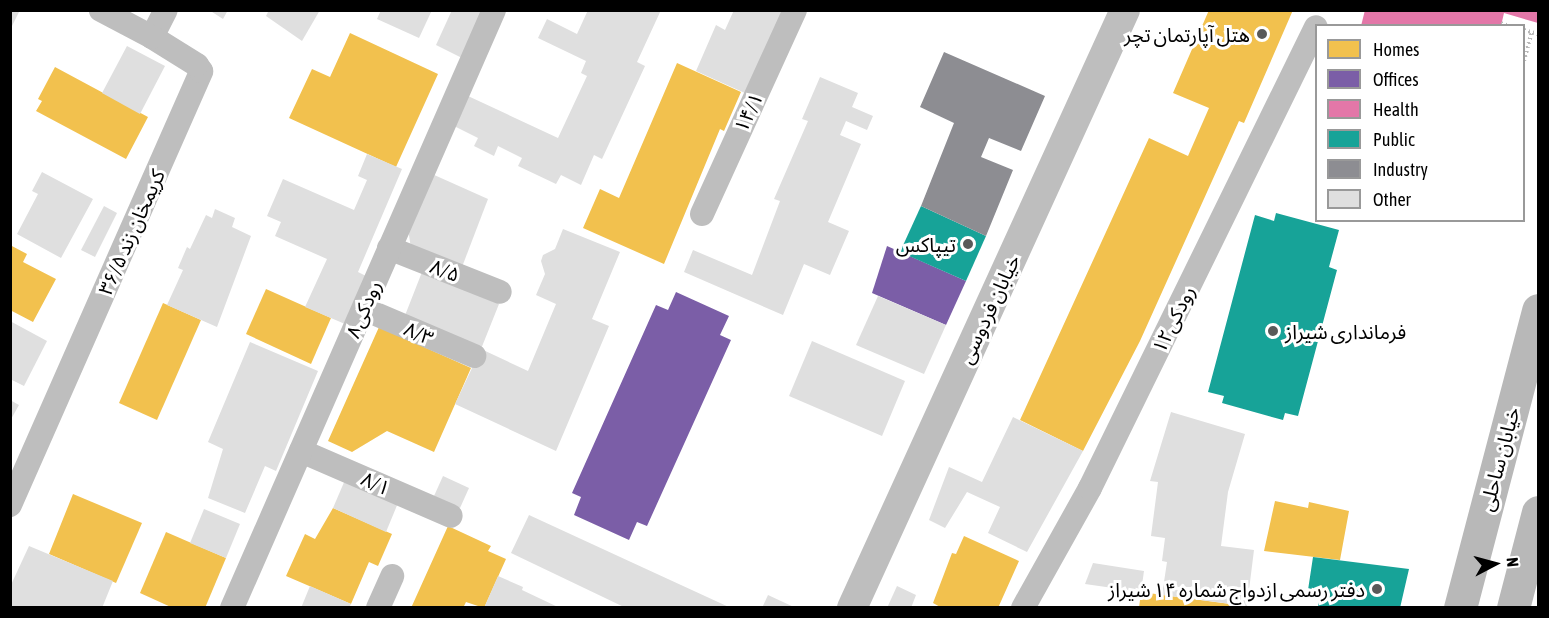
<!DOCTYPE html>
<html>
<head>
<meta charset="utf-8">
<style>
	body { margin:0 }
	#map { position:relative; width:1549px; height:618px; overflow:hidden; background:#fff; font-family:"Asap Condensed","Noto Sans Arabic",sans-serif }
	div>[style] { position:absolute }
	[style*='--x'] { left:calc(var(--x)*1px); top:calc(var(--y)*1px); width:calc(var(--w)*1px); rotate:calc(var(--a)*1deg) }
	.homes>* { inset:0; background:#f2c14e }
	.offices>* { inset:0; background:#7b5ea7 }
	.health>* { inset:0; background:#e377a8 }
	.public>* { inset:0; background:#17a398 }
	.industry>* { inset:0; background:#8d8d92 }
	.building>* { inset:0; background:#dfdfdf }
	.path>* { height:4px; margin-top:-2px; transform-origin:0; background:repeating-linear-gradient(90deg,#b9b9b9 0 1.5px,transparent 0 4.5px) }
	.minor>* { height:24px; margin:-12px; padding:0 12px; transform-origin:12px; border-radius:12px; background:#bebebe }
	.tertiary>* { height:30px; margin:-15px; padding:0 15px; transform-origin:15px; border-radius:15px; background:#bebebe }
	.secondary>* { height:33px; margin:-16.5px; padding:0 16.5px; transform-origin:16.5px; border-radius:16.5px; background:#b8b8b8 }
	.dots>* { width:16px; height:16px; translate:-50% -50%; box-sizing:border-box; border:3px solid #fff; border-radius:50% }
	span { translate:-50% -50%; white-space:nowrap; text-align:center; line-height:1.15; -webkit-text-stroke:6px #fff; paint-order:stroke }
	.poi-label { font-size:20px; color:#000 }
	.right { translate:-100% -50%; text-align:right }
	.left { translate:0 -50%; text-align:left }
	.street-label { font-size:20px; color:#000 }
	.frame { position:absolute; inset:0; border:12px solid #000; pointer-events:none }
	.legend { position:absolute; left:1315px; top:24px; width:210px; height:198px; box-sizing:border-box; background:#fff; border:2px solid #999; margin:0; padding:8px 10px; list-style:none; font-size:18px; color:#000 }
	.legend li { display:flex; align-items:center; gap:12px; height:30px }
	.legend b { width:30px; border:2px solid #999 }
	.north { position:absolute; left:1465px; top:534px; width:60px; height:60px; -webkit-text-stroke:4px #fff; paint-order:stroke; rotate:84deg; font-size:16px; font-weight:700; line-height:24px; text-align:center; color:#000 }
	.north::after { content:''; display:block; margin:auto; width:21px; height:27px; background:#000; clip-path:polygon(50% 0,100% 100%,50% 72%,0 100%) }
</style>
</head>
<body>
<div id="map">
	<div class="homes">
		<i style="clip-path:polygon(1209px 10px,1293px 10px,1244px 123px,1239px 121px,1140px 341px,1083px 451px,1020px 420px,1149px 138px,1188px 156px,1209px 108px,1173px 93px)"></i>
		<i style="clip-path:polygon(350px 33px,438px 74px,396px 167px,289px 118px,312px 69px,330px 77px)"></i>
		<i style="clip-path:polygon(677px 63px,741px 92px,724px 131px,720px 129px,664px 264px,583px 228px,600px 189px,619px 198px)"></i>
		<i style="clip-path:polygon(55px 67px,148px 117px,126px 159px,36px 111px,42px 101px,38px 99px)"></i>
		<i style="clip-path:polygon(10px 245px,27px 254px,23px 262px,56px 279px,33px 322px,10px 310px)"></i>
		<i style="clip-path:polygon(266px 289px,331px 318px,311px 364px,246px 334px)"></i>
		<i style="clip-path:polygon(163px 303px,201px 320px,157px 420px,119px 403px)"></i>
		<i style="clip-path:polygon(379px 327px,471px 368px,434px 452px,387px 431px,352px 452px,328px 441px)"></i>
		<i style="clip-path:polygon(73px 494px,142px 523px,116px 583px,49px 554px)"></i>
		<i style="clip-path:polygon(1275px 501px,1308px 508px,1309px 502px,1349px 511px,1340px 560px,1264px 551px)"></i>
		<i style="clip-path:polygon(333px 508px,392px 534px,378px 566px,369px 562px,351px 604px,286px 576px,305px 534px,315px 539px)"></i>
		<i style="clip-path:polygon(448px 526px,491px 546px,488px 551px,506px 559px,484px 608px,466px 602px,463px 608px,411px 608px)"></i>
		<i style="clip-path:polygon(166px 532px,226px 558px,205px 608px,173px 608px,140px 593px)"></i>
		<i style="clip-path:polygon(964px 536px,1019px 561px,998px 608px,942px 608px,933px 603px,952px 553px,956px 554px)"></i>
		<i style="clip-path:polygon(1141px 592px,1230px 604px,1230px 608px,1139px 608px)"></i>
	</div>
	<div class="offices">
		<i style="clip-path:polygon(887px 246px,966px 281px,946px 325px,872px 293px)"></i>
		<i style="clip-path:polygon(676px 292px,729px 316px,720px 335px,731px 340px,647px 526px,637px 522px,629px 540px,574px 515px,581px 497px,572px 493px,656px 305px,668px 310px)"></i>
	</div>
	<div class="health">
		<i style="clip-path:polygon(1365px 10px,1538px 10px,1538px 23px,1504px 13px,1501px 26px,1361px 26px)"></i>
	</div>
	<div class="public">
		<i style="clip-path:polygon(921px 206px,986px 236px,966px 281px,900px 252px)"></i>
		<i style="clip-path:polygon(1276px 213px,1339px 230px,1329px 267px,1337px 270px,1298px 416px,1285px 413px,1283px 420px,1222px 403px,1224px 396px,1208px 392px,1255px 215px,1274px 221px)"></i>
		<i style="clip-path:polygon(1313px 557px,1409px 569px,1400px 608px,1318px 608px,1320px 592px,1308px 590px)"></i>
	</div>
	<div class="industry">
		<i style="clip-path:polygon(944px 52px,1045px 96px,1021px 151px,989px 138px,981px 157px,1013px 170px,986px 236px,921px 206px,954px 123px,920px 107px)"></i>
	</div>
	<div class="building">
		<i style="clip-path:polygon(10px 10px,20px 10px,10px 30px)"></i>
		<i style="clip-path:polygon(209px 10px,228px 10px,223px 19px)"></i>
		<i style="clip-path:polygon(269px 10px,320px 10px,302px 41px,266px 16px)"></i>
		<i style="clip-path:polygon(381px 10px,432px 10px,419px 38px,377px 19px)"></i>
		<i style="clip-path:polygon(452px 10px,483px 10px,462px 58px,436px 45px)"></i>
		<i style="clip-path:polygon(588px 10px,661px 10px,637px 62px,645px 66px,633px 92px,602px 159px,594px 155px,581px 185px,561px 175px,556px 184px,518px 166px,522px 158px,498px 146px,494px 156px,474px 146px,478px 138px,454px 126px,468px 96px,558px 138px,587px 76px,581px 73px,586px 61px,538px 38px,547px 19px,577px 34px)"></i>
		<i style="clip-path:polygon(734px 10px,784px 10px,747px 94px,696px 71px,716px 25px,725px 30px)"></i>
		<i style="clip-path:polygon(127px 46px,165px 66px,140px 114px,102px 93px)"></i>
		<i style="clip-path:polygon(820px 77px,858px 93px,852px 107px,873px 116px,867px 130px,846px 121px,840px 135px,861px 144px,828px 222px,849px 231px,830px 275px,804px 264px,783px 315px,684px 272px,693px 250px,752px 275px,780px 201px,774px 199px,808px 121px,802px 119px)"></i>
		<i style="clip-path:polygon(367px 154px,402px 169px,358px 272px,366px 276px,345px 324px,305px 307px,327px 259px,275px 236px,281px 222px,267px 216px,283px 179px,354px 210px,367px 180px,358px 176px)"></i>
		<i style="clip-path:polygon(42px 172px,93px 199px,61px 258px,17px 234px,38px 194px,32px 191px)"></i>
		<i style="clip-path:polygon(432px 174px,488px 199px,462px 267px,411px 248px,408px 229px)"></i>
		<i style="clip-path:polygon(104px 206px,117px 213px,95px 257px,81px 250px)"></i>
		<i style="clip-path:polygon(215px 209px,235px 218px,232px 227px,251px 236px,217px 327px,167px 305px,183px 270px,178px 268px,187px 247px,190px 249px,206px 215px,212px 218px)"></i>
		<i style="clip-path:polygon(563px 229px,620px 252px,592px 319px,609px 326px,556px 451px,455px 404px,481px 349px,404px 318px,422px 272px,499px 304px,481px 349px,528px 371px,556px 304px,536px 295px,545px 274px,541px 261px,543px 255px,555px 249px)"></i>
		<i style="clip-path:polygon(878px 296px,946px 325px,924px 374px,856px 345px)"></i>
		<i style="clip-path:polygon(10px 321px,47px 341px,24px 386px,10px 379px)"></i>
		<i style="clip-path:polygon(812px 341px,905px 381px,882px 436px,789px 396px)"></i>
		<i style="clip-path:polygon(250px 342px,318px 371px,276px 471px,265px 466px,245px 513px,208px 498px,223px 449px,208px 442px)"></i>
		<i style="clip-path:polygon(10px 400px,19px 405px,10px 421px)"></i>
		<i style="clip-path:polygon(1171px 412px,1245px 434px,1228px 492px,1221px 546px,1254px 550px,1247px 606px,1162px 595px,1167px 562px,1162px 561px,1165px 538px,1151px 536px,1158px 482px,1150px 481px)"></i>
		<i style="clip-path:polygon(1013px 417px,1083px 451px,1027px 552px,988px 533px,1000px 507px,967px 492px,945px 528px,929px 520px,949px 467px,982px 482px)"></i>
		<i style="clip-path:polygon(443px 476px,469px 488px,460px 508px,434px 496px)"></i>
		<i style="clip-path:polygon(345px 480px,398px 503px,386px 532px,333px 508px)"></i>
		<i style="clip-path:polygon(204px 509px,240px 524px,226px 558px,190px 543px)"></i>
		<i style="clip-path:polygon(529px 515px,644px 568px,731px 608px,626px 608px,511px 553px)"></i>
		<i style="clip-path:polygon(29px 546px,113px 581px,102px 608px,10px 608px,10px 587px)"></i>
		<i style="clip-path:polygon(1093px 563px,1144px 571px,1141px 592px,1085px 584px)"></i>
		<i style="clip-path:polygon(498px 576px,523px 587px,522px 590px,560px 608px,484px 608px)"></i>
		<i style="clip-path:polygon(310px 586px,351px 604px,349px 608px,301px 608px)"></i>
		<i style="clip-path:polygon(897px 586px,916px 595px,911px 608px,887px 608px)"></i>
		<i style="clip-path:polygon(768px 595px,796px 608px,762px 608px)"></i>
	</div>
	<div class="path">
		<i style="--x:1501;--y:23;--w:9;--a:21"></i>
		<i style="--x:1524;--y:30;--w:15;--a:16"></i>
		<i style="--x:1524;--y:61;--w:30;--a:-75"></i>
	</div>
	<div class="minor">
		<i style="--x:152;--y:37;--w:30;--a:-63"></i>
		<i style="--x:702;--y:214;--w:224;--a:-65.5"></i>
		<i style="--x:389;--y:248;--w:119;--a:21.6"></i>
		<i style="--x:364;--y:309;--w:120;--a:23.1"></i>
		<i style="--x:301;--y:451;--w:163;--a:23.4"></i>
		<i style="--x:10;--y:505;--w:474;--a:-66.2"></i>
		<i style="--x:201;--y:71;--w:7;--a:-124"></i>
		<i style="--x:197;--y:65;--w:53;--a:-148.1"></i>
		<i style="--x:152;--y:37;--w:58;--a:-152.1"></i>
		<i style="--x:232;--y:608;--w:653;--a:-66.34"></i>
		<i style="--x:378;--y:608;--w:35;--a:-66"></i>
		<i style="--x:1023;--y:608;--w:137;--a:-60.8"></i>
		<i style="--x:1090;--y:488;--w:513;--a:-63.88"></i>
	</div>
	<div class="tertiary">
		<i style="--x:852;--y:608;--w:657;--a:-65.46"></i>
	</div>
	<div class="secondary">
		<i style="--x:1460;--y:608;--w:308;--a:-75.3"></i>
		<i style="--x:1513;--y:608;--w:99;--a:-75.4"></i>
	</div>
	<div class="dots">
		<i style="left:1262px;top:34px;background:#595959"></i>
		<i style="left:968px;top:244px;background:#595959"></i>
		<i style="left:1273px;top:331px;background:#595959"></i>
		<i style="left:1377px;top:589px;background:#595959"></i>
	</div>
	<div class="poi-label">
		<span class="right" style="left:1250px;top:34px">هتل آپارتمان تچر</span>
		<span class="right" style="left:956px;top:244px">تیپاکس</span>
		<span class="left" style="left:1285px;top:331px">فرمانداری شیراز</span>
		<span class="right" style="left:1365px;top:589px">دفتر رسمی ازدواج شماره ۱۴ شیراز</span>
	</div>
	<div class="street-label">
		<span style="left:748px;top:112px;rotate:-65deg">۱۴/۱</span>
		<span style="left:131px;top:232px;rotate:-66deg">کریمخان زند ۳۶/۵</span>
		<span style="left:445px;top:270px;rotate:21deg">۸/۵</span>
		<span style="left:363px;top:309px;rotate:-67deg">رودکی۸</span>
		<span style="left:989px;top:309px;rotate:-65deg">خیابان فردوسی</span>
		<span style="left:1173px;top:319px;rotate:-64deg">رودکی۱۲</span>
		<span style="left:419px;top:333px;rotate:23deg">۸/۳</span>
		<span style="left:1499px;top:459px;rotate:-75deg">خیابان ساحلی</span>
		<span style="left:376px;top:483px;rotate:24deg">۸/۱</span>
	</div>
	<div class="frame"></div>
	<ul class="legend">
	<li><b style="height:16px;background:#f2c14e"></b>Homes</li>
	<li><b style="height:16px;background:#7b5ea7"></b>Offices</li>
	<li><b style="height:16px;background:#e377a8"></b>Health</li>
	<li><b style="height:16px;background:#17a398"></b>Public</li>
	<li><b style="height:16px;background:#8d8d92"></b>Industry</li>
	<li><b style="height:16px;background:#dfdfdf"></b>Other</li>
	</ul>
	<div class="north">N</div>
</div>
</body>
</html>
